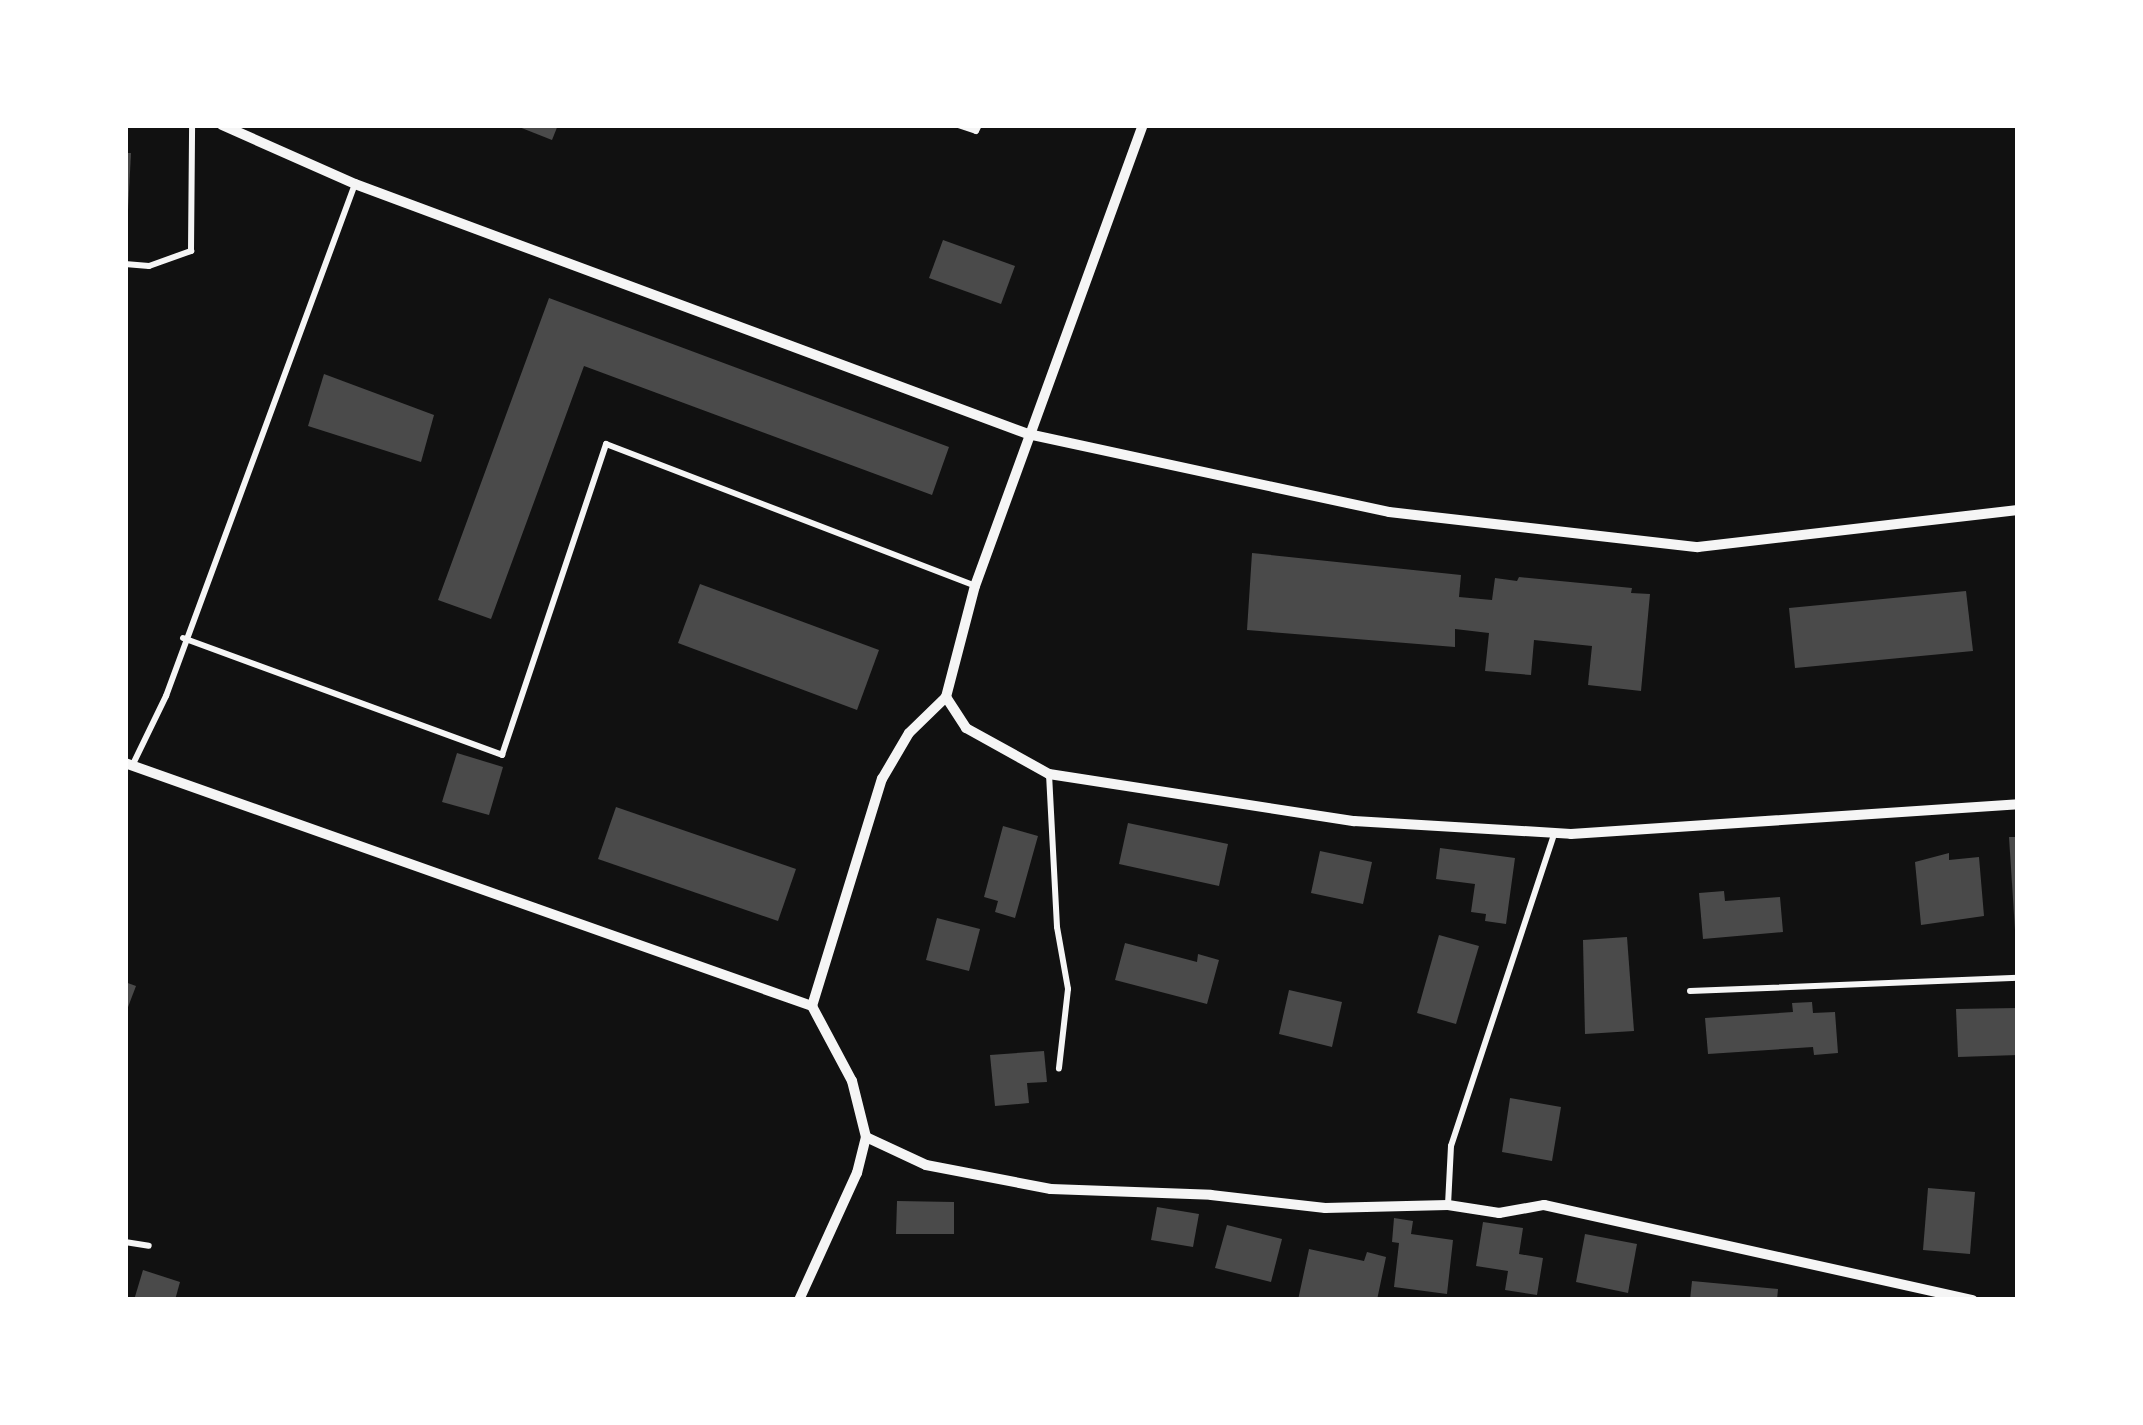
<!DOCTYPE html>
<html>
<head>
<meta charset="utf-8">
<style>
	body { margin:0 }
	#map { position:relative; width:2143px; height:1425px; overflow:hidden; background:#111; font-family:Overpass,sans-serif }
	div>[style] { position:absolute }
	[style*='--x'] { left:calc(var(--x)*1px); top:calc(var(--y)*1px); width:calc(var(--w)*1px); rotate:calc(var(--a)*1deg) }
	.building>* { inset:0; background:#4a4a4a }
	.service>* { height:6px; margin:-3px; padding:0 3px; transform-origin:3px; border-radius:3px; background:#f5f5f5 }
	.minor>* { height:10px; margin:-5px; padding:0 5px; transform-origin:5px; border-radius:5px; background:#f5f5f5 }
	span { translate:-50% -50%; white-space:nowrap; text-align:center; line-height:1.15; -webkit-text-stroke:8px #fff; paint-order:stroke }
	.frame { position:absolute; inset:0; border:128px solid #fff; pointer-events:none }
</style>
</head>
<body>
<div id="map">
	<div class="building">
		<i style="clip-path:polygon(514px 125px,558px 125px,552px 140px)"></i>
		<i style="clip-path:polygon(125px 153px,131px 153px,128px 210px,125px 210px)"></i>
		<i style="clip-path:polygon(943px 240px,1015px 266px,1001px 304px,929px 278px)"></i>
		<i style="clip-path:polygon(549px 298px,949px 447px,932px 495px,584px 366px,491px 619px,438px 600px)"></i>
		<i style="clip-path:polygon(324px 374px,434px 415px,421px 462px,308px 426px)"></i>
		<i style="clip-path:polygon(1252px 553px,1461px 575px,1459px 597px,1492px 600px,1495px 578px,1517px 581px,1519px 577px,1632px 588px,1631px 593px,1650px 594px,1641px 691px,1588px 685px,1592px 646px,1534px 640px,1531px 675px,1485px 671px,1489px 633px,1455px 629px,1455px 647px,1247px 630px)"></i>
		<i style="clip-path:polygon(700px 584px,879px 650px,857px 710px,678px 643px)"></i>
		<i style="clip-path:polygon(1966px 591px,1973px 651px,1795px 668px,1789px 608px)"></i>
		<i style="clip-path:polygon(457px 753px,503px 767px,489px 815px,442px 802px)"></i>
		<i style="clip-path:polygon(616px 807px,796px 869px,778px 921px,598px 859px)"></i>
		<i style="clip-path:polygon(1128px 823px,1228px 844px,1219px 886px,1119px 864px)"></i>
		<i style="clip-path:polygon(1003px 826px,1038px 836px,1015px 918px,995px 912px,998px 901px,984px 897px)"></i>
		<i style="clip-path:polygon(2009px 837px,2018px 837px,2018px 930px,2015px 930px)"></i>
		<i style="clip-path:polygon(1440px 848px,1515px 858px,1506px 924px,1485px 921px,1486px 914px,1471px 912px,1475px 884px,1436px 879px)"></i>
		<i style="clip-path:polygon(1320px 851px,1372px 862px,1363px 904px,1311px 893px)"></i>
		<i style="clip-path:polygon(1949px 853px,1949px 860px,1979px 857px,1984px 916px,1921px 925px,1915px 862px)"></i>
		<i style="clip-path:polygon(1724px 891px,1725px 901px,1780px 897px,1783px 932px,1703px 939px,1699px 893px)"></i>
		<i style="clip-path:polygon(937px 918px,980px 929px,969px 971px,926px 960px)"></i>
		<i style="clip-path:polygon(1439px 935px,1479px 946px,1456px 1024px,1417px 1013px)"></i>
		<i style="clip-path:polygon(1627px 937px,1634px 1031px,1585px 1034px,1583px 940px)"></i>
		<i style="clip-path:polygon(1125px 943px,1197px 962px,1198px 954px,1219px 960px,1207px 1004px,1115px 980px)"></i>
		<i style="clip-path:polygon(125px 982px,136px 986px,125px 1015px)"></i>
		<i style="clip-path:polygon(1289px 990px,1342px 1002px,1332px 1047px,1279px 1034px)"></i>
		<i style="clip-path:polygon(1812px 1002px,1813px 1013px,1835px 1012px,1838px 1053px,1814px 1055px,1813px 1047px,1708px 1054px,1705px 1018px,1793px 1012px,1792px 1003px)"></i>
		<i style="clip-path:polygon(2018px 1008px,2018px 1055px,1958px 1057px,1956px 1009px)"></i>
		<i style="clip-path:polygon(1044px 1051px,1047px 1082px,1027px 1083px,1029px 1103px,995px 1106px,990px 1055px)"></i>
		<i style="clip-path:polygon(1510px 1098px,1561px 1107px,1552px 1161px,1502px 1152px)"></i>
		<i style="clip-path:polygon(1928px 1188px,1975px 1192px,1970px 1254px,1923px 1250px)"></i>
		<i style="clip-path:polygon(897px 1201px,954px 1202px,954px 1234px,896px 1234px)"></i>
		<i style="clip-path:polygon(1157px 1207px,1199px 1214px,1193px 1247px,1151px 1240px)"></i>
		<i style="clip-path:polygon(1394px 1218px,1413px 1221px,1411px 1234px,1453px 1240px,1447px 1294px,1394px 1287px,1399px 1243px,1392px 1242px)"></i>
		<i style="clip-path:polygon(1483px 1222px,1523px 1228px,1519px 1254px,1543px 1258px,1537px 1295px,1505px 1290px,1508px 1271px,1476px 1266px)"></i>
		<i style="clip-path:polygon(1227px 1225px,1282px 1239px,1271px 1282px,1215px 1268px)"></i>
		<i style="clip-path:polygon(1585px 1234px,1637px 1244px,1628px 1293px,1576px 1282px)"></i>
		<i style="clip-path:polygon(1309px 1249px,1364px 1261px,1367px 1252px,1386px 1257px,1377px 1300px,1298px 1300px)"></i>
		<i style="clip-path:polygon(143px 1270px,180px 1282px,175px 1300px,134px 1300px)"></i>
		<i style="clip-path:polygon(1692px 1281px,1778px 1289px,1777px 1300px,1690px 1300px)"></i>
	</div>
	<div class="service">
		<i style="--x:958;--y:125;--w:19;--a:18"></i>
		<i style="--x:976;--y:131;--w:7;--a:-63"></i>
		<i style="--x:125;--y:264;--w:24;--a:5"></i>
		<i style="--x:149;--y:266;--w:45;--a:-19.7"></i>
		<i style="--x:191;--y:251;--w:126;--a:-89.5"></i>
		<i style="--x:183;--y:638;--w:340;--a:20.1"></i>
		<i style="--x:502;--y:755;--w:328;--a:-71.5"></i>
		<i style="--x:606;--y:444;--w:394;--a:21"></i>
		<i style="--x:133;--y:764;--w:76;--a:-64.1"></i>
		<i style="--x:166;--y:696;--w:546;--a:-69.74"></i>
		<i style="--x:1049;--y:774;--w:153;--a:87"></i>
		<i style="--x:1057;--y:927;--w:63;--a:79.9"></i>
		<i style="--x:1068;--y:989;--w:80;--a:96.5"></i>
		<i style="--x:1690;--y:991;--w:328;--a:-2.3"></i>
		<i style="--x:1448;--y:1205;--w:59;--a:-87.1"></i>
		<i style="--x:1451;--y:1146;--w:329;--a:-71.7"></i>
		<i style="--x:125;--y:1242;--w:24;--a:9"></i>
	</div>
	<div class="minor">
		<i style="--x:222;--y:125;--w:145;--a:23.9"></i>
		<i style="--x:355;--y:184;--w:718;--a:20.38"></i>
		<i style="--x:1028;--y:434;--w:369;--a:12.2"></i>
		<i style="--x:1389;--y:512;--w:311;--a:6.5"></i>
		<i style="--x:1698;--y:547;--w:322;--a:-6.6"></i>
		<i style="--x:946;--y:697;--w:37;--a:57"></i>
		<i style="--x:966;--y:728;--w:95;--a:29"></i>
		<i style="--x:1049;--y:774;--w:309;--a:8.8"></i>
		<i style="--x:1354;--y:821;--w:217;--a:3.4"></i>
		<i style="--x:1571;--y:834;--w:448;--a:-3.8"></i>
		<i style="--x:125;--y:763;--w:729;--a:19.48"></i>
		<i style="--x:812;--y:1006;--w:238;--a:-72.9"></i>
		<i style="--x:882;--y:779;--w:53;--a:-59.6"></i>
		<i style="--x:909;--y:733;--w:52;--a:-44.2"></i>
		<i style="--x:946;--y:697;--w:115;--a:-75.4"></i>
		<i style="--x:975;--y:586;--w:491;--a:-70"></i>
		<i style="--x:866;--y:1137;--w:66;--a:25"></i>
		<i style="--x:926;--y:1165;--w:127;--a:10.9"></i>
		<i style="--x:1051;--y:1189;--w:160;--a:2.1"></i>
		<i style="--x:1211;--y:1195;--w:115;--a:6.5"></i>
		<i style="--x:1325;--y:1208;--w:123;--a:-1.4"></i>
		<i style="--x:1448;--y:1205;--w:52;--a:8.9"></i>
		<i style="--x:1499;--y:1213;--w:46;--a:-10.1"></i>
		<i style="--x:1544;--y:1205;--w:439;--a:12.5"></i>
		<i style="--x:799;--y:1300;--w:140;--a:-65.5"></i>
		<i style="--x:857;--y:1173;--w:37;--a:-76"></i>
		<i style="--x:866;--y:1137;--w:58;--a:-104"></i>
		<i style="--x:852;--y:1081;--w:85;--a:-118.1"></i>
	</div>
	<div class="frame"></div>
</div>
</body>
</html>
